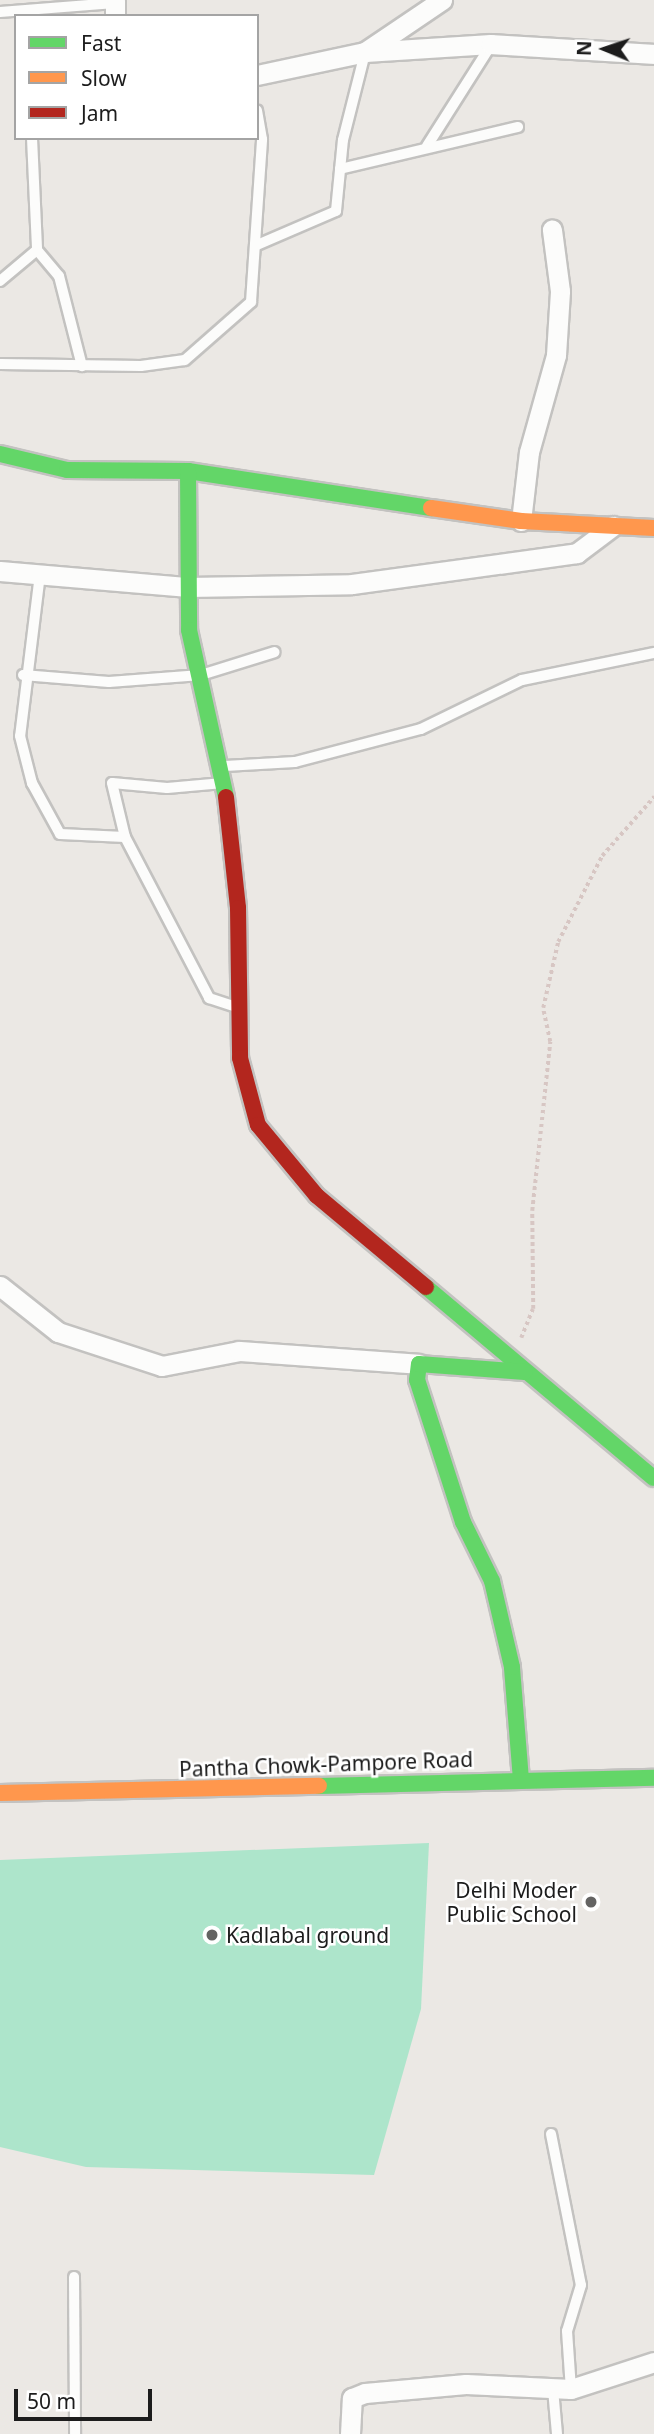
<!DOCTYPE html>
<html>
<head>
<meta charset="utf-8">
<style>
  body { margin:0 }
  #map { position:relative; width:654px; height:2434px; overflow:hidden; background:#ebe8e4; font-family:"Noto Sans",sans-serif }
  div>[style] { position:absolute }
  .pitch>* { inset:0; background:#ade5cb }
  .path>* { height:3.5px; margin-top:-1.75px; transform-origin:0; background:repeating-linear-gradient(90deg,#d7c6c3 0 3.5px,transparent 0 7px) }
  .roads { filter:drop-shadow(2px 0 #c3c2c0) drop-shadow(-2px 0 #c3c2c0) drop-shadow(0 2px #c3c2c0) drop-shadow(0 -2px #c3c2c0) }
  .lane>* { height:10px; margin:-5px; padding:0 5px; transform-origin:5px; border-radius:5px; background:#fcfcfb }
  .street>* { height:19px; margin:-9.5px; padding:0 9.5px; transform-origin:9.5px; border-radius:9.5px; background:#fcfcfb }
  .fast>* { height:16px; margin:-8px; padding:0 8px; transform-origin:8px; border-radius:8px; background:#63d668 }
  .slow>* { height:16px; margin:-8px; padding:0 8px; transform-origin:8px; border-radius:8px; background:#ff974d }
  .jam>* { height:16px; margin:-8px; padding:0 8px; transform-origin:8px; border-radius:8px; background:#b3261e }
  .dots>* { width:19px; height:19px; translate:-50% -50%; box-sizing:border-box; border:4px solid #fff; border-radius:50% }
  span { translate:-50% -50%; white-space:nowrap; text-align:center; line-height:1.15; -webkit-text-stroke:5px #fff; paint-order:stroke }
  .street-label { font-size:21px; color:#1c1c1c }
  .poi-label { font-size:21px; color:#1c1c1c }
  .right { translate:-100% -50%; text-align:right }
  .left { translate:0 -50%; text-align:left }
  .legend { position:absolute; left:14px; top:14px; width:245px; height:126px; box-sizing:border-box; background:#fff; border:2px solid #a4a4a4; margin:0; padding:9px 12px; list-style:none; font-size:21px; color:#1c1c1c }
  .legend li { display:flex; align-items:center; gap:14px; height:35px }
  .legend b { width:35px; border:2px solid #a4a4a4 }
  .north { position:absolute; left:570px; top:14px; width:70px; height:70px; -webkit-text-stroke:5px #fff; paint-order:stroke; rotate:272deg; font-size:19px; font-weight:700; line-height:28px; text-align:center; color:#1c1c1c }
  .north::after { content:''; display:block; margin:auto; width:24px; height:32px; background:#1c1c1c; clip-path:polygon(50% 0,100% 100%,50% 72%,0 100%) }
  .scale { position:absolute; left:14px; top:2389px; width:138px; height:32px; box-sizing:border-box; border:4px solid #1c1c1c; border-top:0; padding-left:9px; font-size:21px; line-height:24px; white-space:nowrap; color:#1c1c1c; -webkit-text-stroke:5px #fff; paint-order:stroke }
</style>
</head>
<body>
<div id="map">
  <div class="pitch">
    <div style="clip-path:polygon(429px 1843px,421px 2009px,374px 2175px,86px 2167px,0 2147px,0 1860px)"></div>
  </div>
  <div class="path">
    <div style="left:521px;top:1338px;width:31px;rotate:-68deg"></div>
    <div style="left:533px;top:1309px;width:98px;rotate:-90.6deg"></div>
    <div style="left:532px;top:1211px;width:170px;rotate:-83.9deg"></div>
    <div style="left:550px;top:1042px;width:35px;rotate:-102deg"></div>
    <div style="left:543px;top:1008px;width:68px;rotate:-77.2deg"></div>
    <div style="left:558px;top:942px;width:97px;rotate:-62.9deg"></div>
    <div style="left:602px;top:856px;width:79px;rotate:-48.6deg"></div>
  </div>
  <div class="roads">
    <div class="lane">
      <div style="left:0;top:12px;width:115px;rotate:-4.5deg"></div>
      <div style="left:32px;top:138px;width:112px;rotate:87.4deg"></div>
      <div style="left:427px;top:146px;width:120px;rotate:-57.6deg"></div>
      <div style="left:340px;top:169px;width:183px;rotate:-13.3deg"></div>
      <div style="left:257px;top:245px;width:86px;rotate:-23.3deg"></div>
      <div style="left:336px;top:211px;width:71px;rotate:-84.4deg"></div>
      <div style="left:343px;top:140px;width:90px;rotate:-75.8deg"></div>
      <div style="left:0;top:281px;width:48px;rotate:-40deg"></div>
      <div style="left:37px;top:250px;width:34px;rotate:50deg"></div>
      <div style="left:59px;top:276px;width:93px;rotate:75.7deg"></div>
      <div style="left:0;top:364px;width:141px;rotate:0.8deg"></div>
      <div style="left:141px;top:366px;width:44px;rotate:-7.8deg"></div>
      <div style="left:185px;top:360px;width:88px;rotate:-41.3deg"></div>
      <div style="left:251px;top:302px;width:163px;rotate:-86.1deg"></div>
      <div style="left:262px;top:139px;width:29px;rotate:-100deg"></div>
      <div style="left:40px;top:574px;width:163px;rotate:97deg"></div>
      <div style="left:20px;top:736px;width:49px;rotate:75.7deg"></div>
      <div style="left:32px;top:783px;width:58px;rotate:61.2deg"></div>
      <div style="left:60px;top:834px;width:65px;rotate:2.6deg"></div>
      <div style="left:23px;top:675px;width:86px;rotate:4.7deg"></div>
      <div style="left:109px;top:682px;width:92px;rotate:-4.4deg"></div>
      <div style="left:201px;top:675px;width:77px;rotate:-17.3deg"></div>
      <div style="left:225px;top:766px;width:70px;rotate:-3.3deg"></div>
      <div style="left:295px;top:762px;width:130px;rotate:-14.7deg"></div>
      <div style="left:421px;top:729px;width:112px;rotate:-25.9deg"></div>
      <div style="left:522px;top:680px;width:135px;rotate:-11.6deg"></div>
      <div style="left:223px;top:783px;width:56px;rotate:174.9deg"></div>
      <div style="left:167px;top:788px;width:55px;rotate:-174.8deg"></div>
      <div style="left:112px;top:783px;width:56px;rotate:76.5deg"></div>
      <div style="left:125px;top:837px;width:182px;rotate:62.4deg"></div>
      <div style="left:209px;top:998px;width:28px;rotate:18deg"></div>
      <div style="left:551px;top:2134px;width:154px;rotate:78.8deg"></div>
      <div style="left:581px;top:2285px;width:48px;rotate:106.9deg"></div>
      <div style="left:567px;top:2331px;width:58px;rotate:86.1deg"></div>
      <div style="left:74px;top:2277px;width:157px;rotate:89.6deg"></div>
      <div style="left:553px;top:2389px;width:45px;rotate:84.9deg"></div>
    </div>
    <div class="street">
      <div style="left:115px;top:16px;width:16px;rotate:-90deg"></div>
      <div style="left:365px;top:52px;width:93px;rotate:-34deg"></div>
      <div style="left:257px;top:75px;width:110px;rotate:-12deg"></div>
      <div style="left:365px;top:52px;width:126px;rotate:-3.6deg"></div>
      <div style="left:491px;top:44px;width:163px;rotate:3.5deg"></div>
      <div style="left:521px;top:521px;width:69px;rotate:-83.4deg"></div>
      <div style="left:529px;top:452px;width:101px;rotate:-74.4deg"></div>
      <div style="left:556px;top:355px;width:64px;rotate:-86.4deg"></div>
      <div style="left:560px;top:291px;width:62px;rotate:-97.5deg"></div>
      <div style="left:0;top:571px;width:189px;rotate:4.9deg"></div>
      <div style="left:188px;top:587px;width:164px;rotate:-1deg"></div>
      <div style="left:352px;top:584px;width:227px;rotate:-7.8deg"></div>
      <div style="left:577px;top:553px;width:45px;rotate:-36.9deg"></div>
      <div style="left:0;top:1286px;width:74px;rotate:38.4deg"></div>
      <div style="left:58px;top:1332px;width:109px;rotate:18.1deg"></div>
      <div style="left:162px;top:1366px;width:78px;rotate:-11deg"></div>
      <div style="left:239px;top:1351px;width:180px;rotate:4.1deg"></div>
      <div style="left:350px;top:2434px;width:36px;rotate:-87deg"></div>
      <div style="left:352px;top:2398px;width:14px;rotate:-21deg"></div>
      <div style="left:365px;top:2393px;width:101px;rotate:-5.1deg"></div>
      <div style="left:466px;top:2384px;width:105px;rotate:2.7deg"></div>
      <div style="left:571px;top:2389px;width:87px;rotate:-18deg"></div>
    </div>
    <div class="fast">
      <div style="left:0;top:454px;width:69px;rotate:13.4deg"></div>
      <div style="left:67px;top:470px;width:121px;rotate:0.5deg"></div>
      <div style="left:188px;top:471px;width:246px;rotate:8.7deg"></div>
      <div style="left:188px;top:471px;width:159px;rotate:89.6deg"></div>
      <div style="left:189px;top:630px;width:171px;rotate:77.5deg"></div>
      <div style="left:426px;top:1287px;width:297px;rotate:40deg"></div>
      <div style="left:521px;top:1780px;width:113px;rotate:-94.6deg"></div>
      <div style="left:512px;top:1667px;width:88px;rotate:-103.1deg"></div>
      <div style="left:492px;top:1581px;width:66px;rotate:-116.2deg"></div>
      <div style="left:463px;top:1522px;width:149px;rotate:-107.9deg"></div>
      <div style="left:417px;top:1380px;width:16px;rotate:-83deg"></div>
      <div style="left:419px;top:1364px;width:106px;rotate:4.3deg"></div>
      <div style="left:319px;top:1786px;width:335px;rotate:-1.4deg"></div>
    </div>
    <div class="slow">
      <div style="left:431px;top:508px;width:91px;rotate:8.2deg"></div>
      <div style="left:521px;top:521px;width:133px;rotate:3deg"></div>
      <div style="left:0;top:1793px;width:319px;rotate:-1.3deg"></div>
    </div>
    <div class="jam">
      <div style="left:226px;top:797px;width:112px;rotate:83.8deg"></div>
      <div style="left:238px;top:908px;width:150px;rotate:89.2deg"></div>
      <div style="left:240px;top:1058px;width:69px;rotate:75deg"></div>
      <div style="left:258px;top:1125px;width:92px;rotate:50.3deg"></div>
      <div style="left:317px;top:1196px;width:142px;rotate:39.9deg"></div>
    </div>
  </div>
  <div class="dots">
    <div style="left:591px;top:1902px;background:#646362"></div>
    <div style="left:212px;top:1935px;background:#646362"></div>
  </div>
  <div class="street-label">
    <span style="left:326px;top:1764px;rotate:-2deg">Pantha Chowk-Pampore Road</span>
  </div>
  <div class="poi-label">
    <span class="right" style="left:577px;top:1902px">Delhi Moder<br>Public School</span>
    <span class="left" style="left:226px;top:1935px">Kadlabal ground</span>
  </div>
  <ul class="legend">
  <li><b style="height:9px;background:#63d668"></b>Fast</li>
  <li><b style="height:9px;background:#ff974d"></b>Slow</li>
  <li><b style="height:9px;background:#b3261e"></b>Jam</li>
  </ul>
  <div class="north">N</div>
  <div class="scale">50 m</div>
</div>
</body>
</html>
